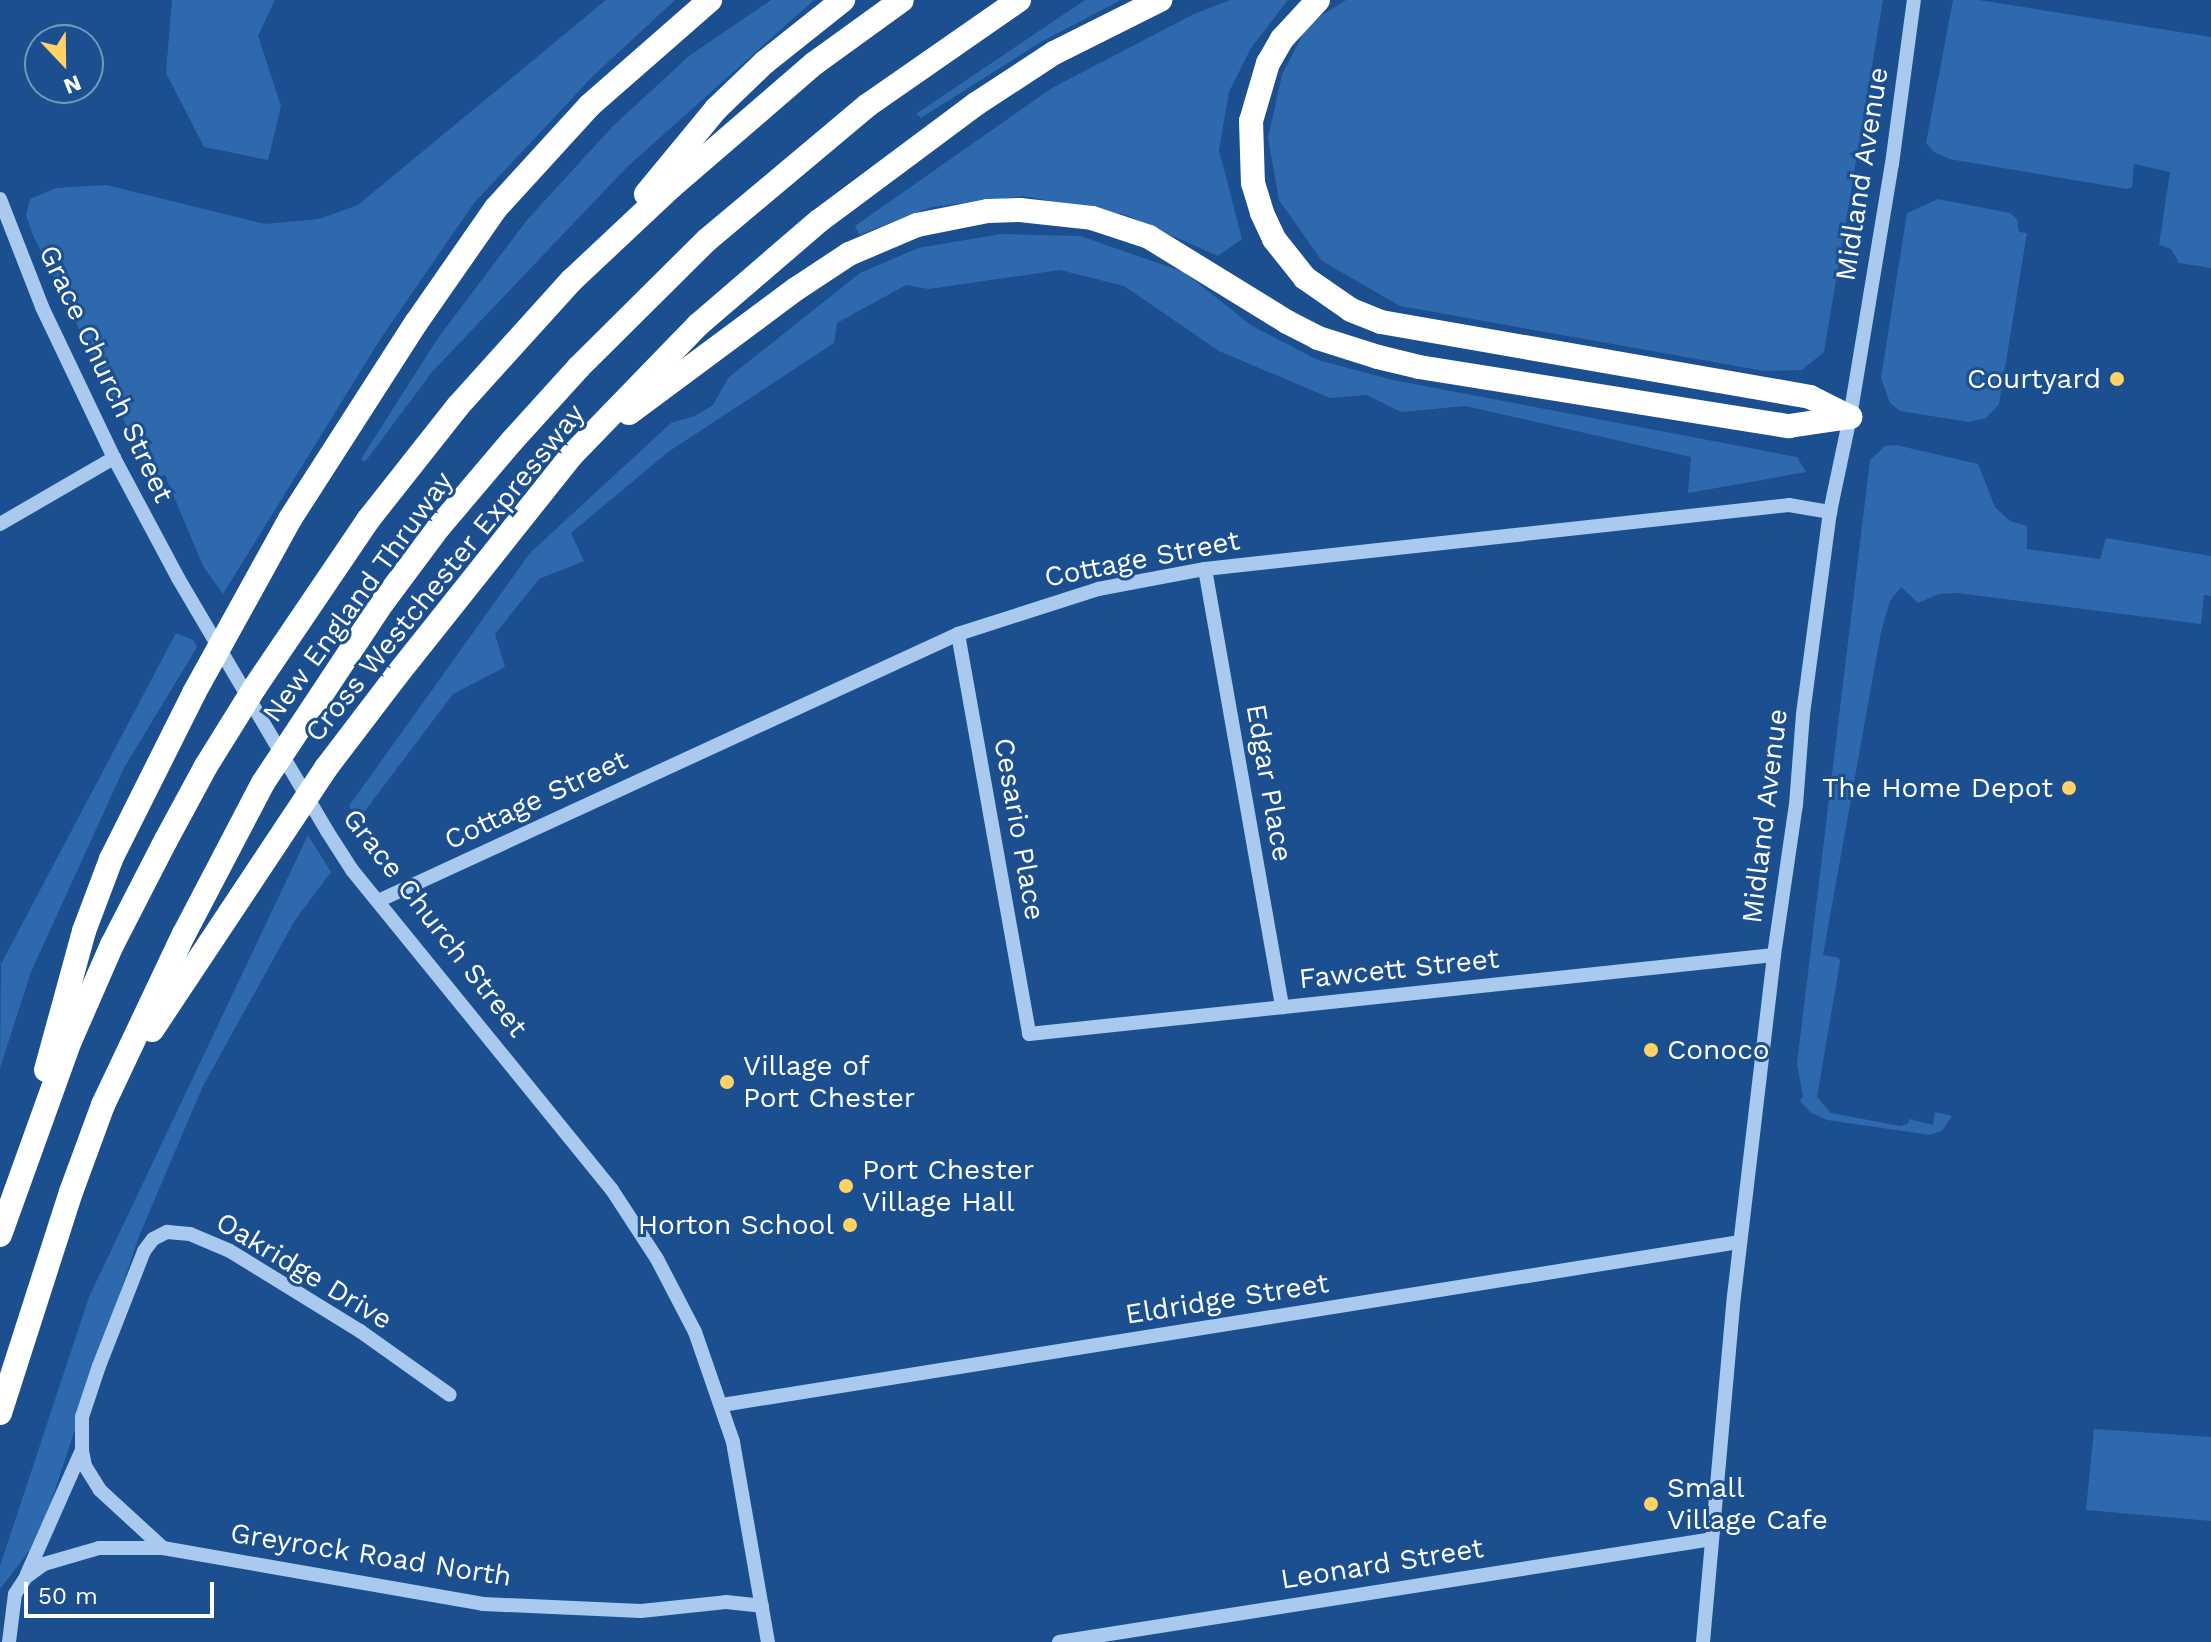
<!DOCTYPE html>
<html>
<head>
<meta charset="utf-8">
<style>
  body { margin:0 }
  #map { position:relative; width:2211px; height:1642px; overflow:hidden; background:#1b4f8f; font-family:"Work Sans",sans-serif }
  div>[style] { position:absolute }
  .green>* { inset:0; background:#2e69ad }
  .minor>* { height:14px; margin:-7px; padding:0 7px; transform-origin:7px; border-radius:7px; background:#a9c9ee }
  .highway>* { height:24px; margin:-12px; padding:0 12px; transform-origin:12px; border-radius:12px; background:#fff }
  .dots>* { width:22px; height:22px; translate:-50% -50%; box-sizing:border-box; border:4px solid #1b4f8f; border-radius:50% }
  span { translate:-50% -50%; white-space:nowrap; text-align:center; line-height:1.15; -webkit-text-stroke:6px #1b4f8f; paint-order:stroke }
  .street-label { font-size:28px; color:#fff }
  .poi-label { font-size:28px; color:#fff }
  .right { translate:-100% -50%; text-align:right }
  .left { translate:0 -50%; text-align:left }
  .north { position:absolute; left:24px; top:24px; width:80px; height:80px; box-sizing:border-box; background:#1b4f8f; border:2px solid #7695bc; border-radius:50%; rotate:158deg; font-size:22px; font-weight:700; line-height:32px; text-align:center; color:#fff }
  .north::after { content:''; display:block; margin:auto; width:28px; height:36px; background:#ffd166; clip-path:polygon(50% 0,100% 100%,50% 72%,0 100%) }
  .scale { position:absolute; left:24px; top:1582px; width:190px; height:36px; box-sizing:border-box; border:4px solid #fff; border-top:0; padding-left:10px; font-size:24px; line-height:28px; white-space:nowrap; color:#fff; -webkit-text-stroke:6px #1b4f8f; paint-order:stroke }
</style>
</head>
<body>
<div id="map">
  <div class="green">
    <div style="clip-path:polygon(172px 0,275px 0,258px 36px,281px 106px,268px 160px,204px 147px,166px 73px)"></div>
    <div style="clip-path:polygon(606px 0,675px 0,593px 76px,474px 203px,381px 338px,223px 594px,203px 566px,165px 475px,153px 480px,32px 233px,26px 215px,30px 199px,56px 188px,106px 185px,265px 224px,319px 219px,358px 205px)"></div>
    <div style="clip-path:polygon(771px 0,814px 0,626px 168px,432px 372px,365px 462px,361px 459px,438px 338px,527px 220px,613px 126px,689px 56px)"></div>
    <div style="clip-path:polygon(1085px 0,1121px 0,1041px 42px,921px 118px,916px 114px)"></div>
    <div style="clip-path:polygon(1230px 0,1288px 0,1251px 48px,1229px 92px,1219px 150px,1242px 239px,1218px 256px,1126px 215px,1024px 196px,932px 207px,859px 235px,855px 226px,1052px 88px,1192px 15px)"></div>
    <div style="clip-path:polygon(1346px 0,1883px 0,1824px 352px,1802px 370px,1764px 371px,1400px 306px,1322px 261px,1279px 200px,1268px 138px,1282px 75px,1308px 24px)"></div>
    <div style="clip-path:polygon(1953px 0,1979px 0,2211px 37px,2211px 268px,2179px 263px,2171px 249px,2159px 245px,2170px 172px,2134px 164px,2132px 187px,2127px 189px,1949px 159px,1934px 152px,1926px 143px)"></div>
    <div style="clip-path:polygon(1938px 199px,2010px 213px,2017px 219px,2019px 232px,2027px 233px,1999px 404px,1986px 418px,1969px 422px,1900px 411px,1890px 403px,1881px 378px,1907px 213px)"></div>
    <div style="clip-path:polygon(1001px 234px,1080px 236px,1184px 272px,1252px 326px,1318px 360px,1393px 380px,1797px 457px,1806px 472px,1688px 493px,1691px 457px,1465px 406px,1401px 412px,1367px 395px,1330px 398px,1219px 351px,1124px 286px,1060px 270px,929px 289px,906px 285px,837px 323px,834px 343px,668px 452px,571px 533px,584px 561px,539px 579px,495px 634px,505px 667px,453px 694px,358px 820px,349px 806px,530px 553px,671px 423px,695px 416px,713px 405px,728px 378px,860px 273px,918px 248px)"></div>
    <div style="clip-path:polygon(1896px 445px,1978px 464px,1995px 507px,2010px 521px,2027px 526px,2027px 549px,2100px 559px,2106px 538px,2211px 556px,2211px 596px,2204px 595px,2201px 624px,1957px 593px,1939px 594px,1918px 603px,1901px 587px,1890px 601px,1881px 632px,1823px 955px,1839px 958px,1840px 962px,1817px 1097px,1831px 1113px,1900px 1126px,1908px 1124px,1909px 1119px,1933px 1125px,1935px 1112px,1952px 1116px,1942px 1131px,1930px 1135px,1827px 1120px,1810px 1112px,1800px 1101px,1803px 1096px,1797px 1064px,1870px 460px,1885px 446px)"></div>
    <div style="clip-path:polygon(176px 633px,193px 640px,197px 647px,124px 768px,31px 972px,0 1068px,1px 964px)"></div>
    <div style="clip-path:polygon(308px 835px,331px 872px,295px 920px,203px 1086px,139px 1236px,50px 1505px,30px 1550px,0 1589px,0 1566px,89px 1297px)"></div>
    <div style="clip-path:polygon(2094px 1429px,2211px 1437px,2211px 1521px,2086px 1510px)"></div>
  </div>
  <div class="minor">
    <div style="left:0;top:199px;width:116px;rotate:68.7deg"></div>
    <div style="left:42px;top:307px;width:167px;rotate:64.5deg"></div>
    <div style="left:114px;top:458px;width:136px;rotate:61.9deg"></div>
    <div style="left:178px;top:578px;width:294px;rotate:59.5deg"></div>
    <div style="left:327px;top:831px;width:46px;rotate:57.3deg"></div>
    <div style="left:352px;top:870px;width:412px;rotate:50.9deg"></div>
    <div style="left:612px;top:1190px;width:82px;rotate:56.9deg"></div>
    <div style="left:657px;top:1259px;width:82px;rotate:62.5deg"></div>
    <div style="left:695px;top:1332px;width:116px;rotate:70.9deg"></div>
    <div style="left:733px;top:1442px;width:203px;rotate:80.1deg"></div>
    <div style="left:0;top:524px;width:132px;rotate:-30.1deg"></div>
    <div style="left:1205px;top:569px;width:445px;rotate:80deg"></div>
    <div style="left:958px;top:634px;width:406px;rotate:79.9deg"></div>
    <div style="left:1029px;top:1034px;width:749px;rotate:-6.05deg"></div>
    <div style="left:378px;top:901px;width:639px;rotate:-24.72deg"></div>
    <div style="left:958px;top:634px;width:147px;rotate:-17.8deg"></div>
    <div style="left:1098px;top:589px;width:109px;rotate:-10.6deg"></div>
    <div style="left:1205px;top:569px;width:587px;rotate:-6.25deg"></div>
    <div style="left:1789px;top:505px;width:42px;rotate:9.7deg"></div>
    <div style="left:722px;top:1405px;width:1031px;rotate:-9.1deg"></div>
    <div style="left:163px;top:1548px;width:86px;rotate:-137.4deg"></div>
    <div style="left:100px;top:1490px;width:28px;rotate:-122deg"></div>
    <div style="left:85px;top:1466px;width:16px;rotate:-101deg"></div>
    <div style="left:82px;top:1450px;width:33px;rotate:-90deg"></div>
    <div style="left:82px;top:1417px;width:54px;rotate:-71.6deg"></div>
    <div style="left:99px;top:1366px;width:123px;rotate:-68.6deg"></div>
    <div style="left:144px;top:1251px;width:15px;rotate:-53deg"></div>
    <div style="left:153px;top:1239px;width:16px;rotate:-27deg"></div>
    <div style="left:167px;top:1232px;width:23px;rotate:5deg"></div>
    <div style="left:190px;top:1234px;width:43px;rotate:23deg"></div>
    <div style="left:230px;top:1251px;width:153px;rotate:31.6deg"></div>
    <div style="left:360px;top:1331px;width:110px;rotate:35.4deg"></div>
    <div style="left:27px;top:1574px;width:136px;rotate:-66.1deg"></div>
    <div style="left:9px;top:1642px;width:48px;rotate:-82.9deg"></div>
    <div style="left:15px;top:1594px;width:20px;rotate:-57deg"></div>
    <div style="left:26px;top:1577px;width:22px;rotate:-36deg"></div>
    <div style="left:44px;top:1564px;width:57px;rotate:-16.2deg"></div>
    <div style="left:99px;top:1548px;width:64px"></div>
    <div style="left:163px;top:1548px;width:325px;rotate:9.9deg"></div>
    <div style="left:483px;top:1604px;width:158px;rotate:2.5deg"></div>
    <div style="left:641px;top:1611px;width:85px;rotate:-6deg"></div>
    <div style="left:726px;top:1602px;width:36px;rotate:6deg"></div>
    <div style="left:1059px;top:1642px;width:661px;rotate:-8.96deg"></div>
    <div style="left:1703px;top:1642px;width:347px;rotate:-84.9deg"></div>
    <div style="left:1734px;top:1296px;width:343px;rotate:-83.3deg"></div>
    <div style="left:1774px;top:955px;width:152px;rotate:-81.7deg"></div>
    <div style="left:1796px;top:805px;width:91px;rotate:-85.6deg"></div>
    <div style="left:1803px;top:714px;width:204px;rotate:-82.4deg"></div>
    <div style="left:1830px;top:512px;width:97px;rotate:-78.1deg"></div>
    <div style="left:1850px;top:417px;width:256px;rotate:-80.6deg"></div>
    <div style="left:1892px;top:164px;width:165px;rotate:-82.4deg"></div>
  </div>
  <div class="highway">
    <div style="left:1318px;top:0;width:53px;rotate:132.7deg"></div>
    <div style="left:1282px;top:39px;width:28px;rotate:120deg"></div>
    <div style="left:1268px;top:63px;width:60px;rotate:106.3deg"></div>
    <div style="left:1251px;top:121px;width:62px;rotate:88.2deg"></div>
    <div style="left:1253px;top:183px;width:31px;rotate:73deg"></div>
    <div style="left:1262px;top:213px;width:29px;rotate:65deg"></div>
    <div style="left:1274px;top:239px;width:50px;rotate:51.5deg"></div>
    <div style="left:1305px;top:278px;width:56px;rotate:34.8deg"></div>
    <div style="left:1351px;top:310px;width:32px;rotate:22deg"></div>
    <div style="left:1381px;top:322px;width:436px;rotate:9.9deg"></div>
    <div style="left:1810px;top:397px;width:45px;rotate:26.6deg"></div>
    <div style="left:646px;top:194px;width:110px;rotate:-50.5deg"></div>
    <div style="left:716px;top:109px;width:68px;rotate:-43.8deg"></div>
    <div style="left:765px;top:62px;width:100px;rotate:-38.5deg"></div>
    <div style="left:629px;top:413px;width:208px;rotate:-36.6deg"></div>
    <div style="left:796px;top:289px;width:64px;rotate:-33.4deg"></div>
    <div style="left:849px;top:254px;width:74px;rotate:-23.1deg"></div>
    <div style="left:917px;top:225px;width:72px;rotate:-11.2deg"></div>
    <div style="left:988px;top:211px;width:32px;rotate:-2deg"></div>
    <div style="left:1020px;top:210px;width:72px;rotate:6.3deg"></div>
    <div style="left:1092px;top:218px;width:60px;rotate:18.4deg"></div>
    <div style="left:1149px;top:237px;width:162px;rotate:31.6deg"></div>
    <div style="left:1287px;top:322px;width:35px;rotate:27deg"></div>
    <div style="left:1318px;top:338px;width:63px;rotate:17.6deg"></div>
    <div style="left:1378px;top:357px;width:42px;rotate:13.7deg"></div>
    <div style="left:1419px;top:367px;width:375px;rotate:9.1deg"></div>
    <div style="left:1789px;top:426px;width:62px;rotate:-8.4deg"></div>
    <div style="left:152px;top:1030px;width:315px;rotate:-56.4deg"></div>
    <div style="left:326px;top:768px;width:116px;rotate:-52.7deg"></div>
    <div style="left:396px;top:676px;width:283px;rotate:-51.5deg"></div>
    <div style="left:572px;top:455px;width:181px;rotate:-45.9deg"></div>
    <div style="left:698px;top:325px;width:160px;rotate:-40.7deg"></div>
    <div style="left:819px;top:221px;width:196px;rotate:-36.7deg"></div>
    <div style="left:976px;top:104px;width:93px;rotate:-33.2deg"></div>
    <div style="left:1054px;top:53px;width:119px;rotate:-26.6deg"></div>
    <div style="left:46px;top:1070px;width:144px;rotate:-74.7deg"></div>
    <div style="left:84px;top:931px;width:77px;rotate:-69.4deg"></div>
    <div style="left:111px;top:859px;width:186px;rotate:-63.4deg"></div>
    <div style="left:194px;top:693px;width:199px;rotate:-61.1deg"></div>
    <div style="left:290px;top:519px;width:233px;rotate:-57.3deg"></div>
    <div style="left:416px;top:323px;width:140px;rotate:-55.2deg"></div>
    <div style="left:496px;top:208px;width:138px;rotate:-47.6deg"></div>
    <div style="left:589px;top:106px;width:161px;rotate:-41.2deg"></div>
    <div style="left:0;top:1235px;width:206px;rotate:-70.2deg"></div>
    <div style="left:70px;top:1041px;width:105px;rotate:-66.4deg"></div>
    <div style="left:112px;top:945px;width:118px;rotate:-62.8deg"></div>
    <div style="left:166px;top:840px;width:84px;rotate:-61.6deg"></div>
    <div style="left:206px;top:766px;width:93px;rotate:-58.2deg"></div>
    <div style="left:255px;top:687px;width:202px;rotate:-55.9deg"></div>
    <div style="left:368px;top:520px;width:145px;rotate:-51.7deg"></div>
    <div style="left:458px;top:406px;width:170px;rotate:-47.9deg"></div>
    <div style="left:572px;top:280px;width:134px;rotate:-43.2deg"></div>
    <div style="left:670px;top:188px;width:191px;rotate:-40.8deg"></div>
    <div style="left:815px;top:63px;width:107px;rotate:-35.9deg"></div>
    <div style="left:0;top:1413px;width:232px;rotate:-72.2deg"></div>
    <div style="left:71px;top:1192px;width:93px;rotate:-69.8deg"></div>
    <div style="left:103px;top:1105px;width:189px;rotate:-64.7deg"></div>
    <div style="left:184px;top:934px;width:170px;rotate:-62.4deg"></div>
    <div style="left:263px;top:783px;width:217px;rotate:-56.5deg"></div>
    <div style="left:383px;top:602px;width:94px;rotate:-53.3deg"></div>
    <div style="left:439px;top:527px;width:113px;rotate:-49.7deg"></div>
    <div style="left:512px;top:441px;width:100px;rotate:-47.8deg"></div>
    <div style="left:579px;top:367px;width:180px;rotate:-44.8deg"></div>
    <div style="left:707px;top:240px;width:210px;rotate:-40deg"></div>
    <div style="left:868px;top:105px;width:184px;rotate:-34.8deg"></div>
  </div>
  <div class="dots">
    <div style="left:2117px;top:379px;background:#ffd166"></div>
    <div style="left:2069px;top:788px;background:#ffd166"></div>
    <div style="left:1651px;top:1050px;background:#ffd166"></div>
    <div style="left:727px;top:1082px;background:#ffd166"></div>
    <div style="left:846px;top:1186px;background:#ffd166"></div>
    <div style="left:850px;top:1225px;background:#ffd166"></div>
    <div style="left:1651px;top:1504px;background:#ffd166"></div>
  </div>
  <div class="street-label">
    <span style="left:1862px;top:174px;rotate:-81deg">Midland Avenue</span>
    <span style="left:106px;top:374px;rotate:65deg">Grace Church Street</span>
    <span style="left:1142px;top:559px;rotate:-11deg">Cottage Street</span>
    <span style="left:445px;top:573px;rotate:-51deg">Cross Westchester Expressway</span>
    <span style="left:358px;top:597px;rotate:-54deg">New England Thruway</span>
    <span style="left:1269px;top:783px;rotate:80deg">Edgar Place</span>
    <span style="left:536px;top:800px;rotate:-25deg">Cottage Street</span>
    <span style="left:1765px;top:816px;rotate:-83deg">Midland Avenue</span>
    <span style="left:1019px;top:829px;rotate:80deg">Cesario Place</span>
    <span style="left:435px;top:923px;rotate:52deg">Grace Church Street</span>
    <span style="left:1399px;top:969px;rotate:-6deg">Fawcett Street</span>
    <span style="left:304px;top:1271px;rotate:31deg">Oakridge Drive</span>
    <span style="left:1227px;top:1299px;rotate:-9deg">Eldridge Street</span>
    <span style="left:371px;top:1555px;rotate:9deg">Greyrock Road North</span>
    <span style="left:1382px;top:1564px;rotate:-9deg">Leonard Street</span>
  </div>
  <div class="poi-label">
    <span class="right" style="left:2101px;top:379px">Courtyard</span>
    <span class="right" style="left:2053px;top:788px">The Home Depot</span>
    <span class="left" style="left:1667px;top:1050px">Conoco</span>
    <span class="left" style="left:743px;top:1082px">Village of<br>Port Chester</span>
    <span class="left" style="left:862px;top:1186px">Port Chester<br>Village Hall</span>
    <span class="right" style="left:834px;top:1225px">Horton School</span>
    <span class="left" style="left:1667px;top:1504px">Small<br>Village Cafe</span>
  </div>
  <div class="north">N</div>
  <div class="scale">50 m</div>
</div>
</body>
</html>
